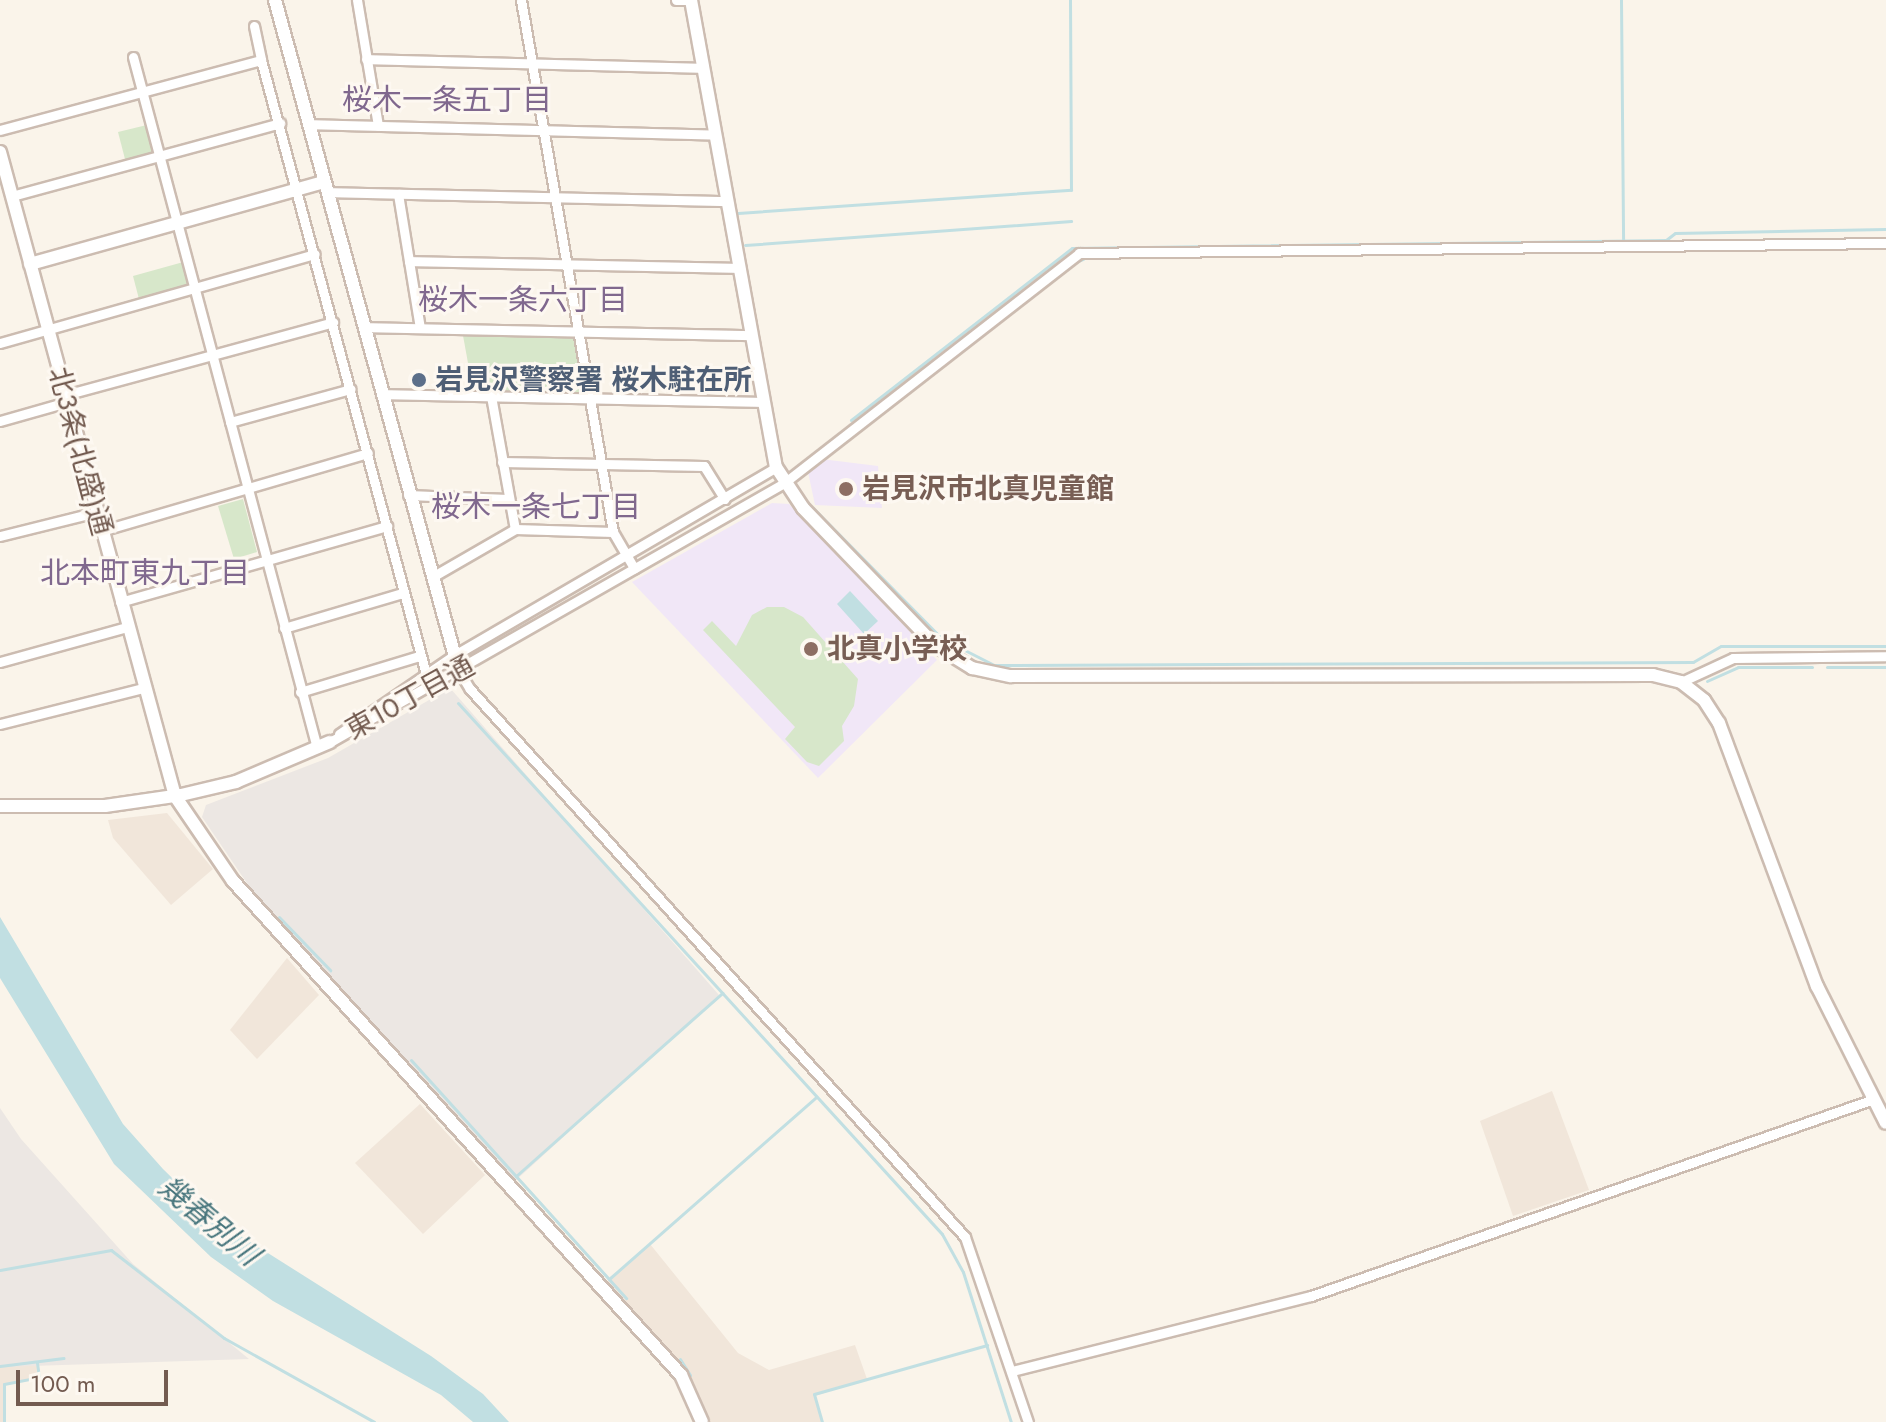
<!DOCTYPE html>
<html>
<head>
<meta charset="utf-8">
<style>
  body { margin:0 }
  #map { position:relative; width:1886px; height:1422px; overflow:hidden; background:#faf4ea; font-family:Jost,"Noto Sans JP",sans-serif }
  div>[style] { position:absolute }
  .residential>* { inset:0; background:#f1e6da }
  .industrial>* { inset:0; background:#ece7e3 }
  .education>* { inset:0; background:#f1e7f7 }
  .green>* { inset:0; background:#d7e7ca }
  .water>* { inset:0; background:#c1dfe2 }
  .stream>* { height:3px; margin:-1.5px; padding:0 1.5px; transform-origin:1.5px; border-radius:1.5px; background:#c1dfe2 }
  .roads { filter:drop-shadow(2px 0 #ccbcb1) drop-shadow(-2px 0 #ccbcb1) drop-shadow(0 2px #ccbcb1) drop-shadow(0 -2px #ccbcb1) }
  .minor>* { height:9px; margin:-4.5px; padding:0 4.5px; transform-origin:4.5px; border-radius:4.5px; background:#fff }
  .tertiary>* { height:12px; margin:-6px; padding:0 6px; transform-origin:6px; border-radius:6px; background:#fff }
  .dots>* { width:22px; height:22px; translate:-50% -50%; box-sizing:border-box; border:4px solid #fdf8f1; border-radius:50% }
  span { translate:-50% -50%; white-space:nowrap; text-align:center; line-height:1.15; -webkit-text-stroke:6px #fdf8f1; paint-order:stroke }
  .service-label { font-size:28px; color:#4e5e75; font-weight:700 }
  .left { translate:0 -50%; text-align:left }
  .street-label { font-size:28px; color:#735b50 }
  .education-label { font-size:28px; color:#785e54; font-weight:700 }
  .neighbourhood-label { font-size:30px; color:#80688e }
  .water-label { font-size:30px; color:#48767d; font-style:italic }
  .scale { position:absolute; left:16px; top:1370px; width:152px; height:36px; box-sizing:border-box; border:4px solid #735b50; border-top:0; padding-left:10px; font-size:24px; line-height:28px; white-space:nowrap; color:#735b50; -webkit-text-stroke:6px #fdf8f1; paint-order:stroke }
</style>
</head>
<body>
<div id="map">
  <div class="residential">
    <div style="clip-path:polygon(167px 813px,213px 869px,171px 905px,113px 838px,108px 820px)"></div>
    <div style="clip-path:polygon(287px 958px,319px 995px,257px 1059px,230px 1030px)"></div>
    <div style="clip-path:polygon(1552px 1091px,1589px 1190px,1513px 1216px,1480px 1121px)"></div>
    <div style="clip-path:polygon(420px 1104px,485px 1175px,423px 1234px,355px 1163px)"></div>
    <div style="clip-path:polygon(650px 1244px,738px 1353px,769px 1370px,855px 1345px,867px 1379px,815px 1396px,822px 1422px,707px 1422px,604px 1284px)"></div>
    <div style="clip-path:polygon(38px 1363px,40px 1378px,5px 1385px,5px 1422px,0 1422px,0 1367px)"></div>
  </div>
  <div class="industrial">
    <div style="clip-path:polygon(450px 688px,719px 995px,514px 1182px,253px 892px,202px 817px,206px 805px,328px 758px)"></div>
    <div style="clip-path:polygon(0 1108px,21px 1139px,133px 1264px,249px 1359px,0 1367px)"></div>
  </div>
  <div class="education">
    <div style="clip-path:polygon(821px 459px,878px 466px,882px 508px,815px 505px,808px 472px)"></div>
    <div style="clip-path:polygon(772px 503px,789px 504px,937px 660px,818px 778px,632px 582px)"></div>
  </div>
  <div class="green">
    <div style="clip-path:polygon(151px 124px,159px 155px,126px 163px,118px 132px)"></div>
    <div style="clip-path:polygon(187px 261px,195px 288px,140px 303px,133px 276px)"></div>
    <div style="clip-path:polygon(462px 330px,580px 332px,592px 398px,474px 396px)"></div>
    <div style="clip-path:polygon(243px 499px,257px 552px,234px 559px,218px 506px)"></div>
    <div style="clip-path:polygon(784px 607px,803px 617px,858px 679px,854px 706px,842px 726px,844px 741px,819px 766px,807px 762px,785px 739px,795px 727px,703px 630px,712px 621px,736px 646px,752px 615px,767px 607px)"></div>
  </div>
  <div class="water">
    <div style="clip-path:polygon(850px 591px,878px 621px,864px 634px,837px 604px)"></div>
    <div style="clip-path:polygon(0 917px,123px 1124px,163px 1169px,214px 1219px,431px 1356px,483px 1394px,509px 1422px,473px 1422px,441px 1395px,273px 1301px,211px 1257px,114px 1164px,0 978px)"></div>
  </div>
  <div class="stream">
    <div style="left:1621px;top:0;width:240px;rotate:89.5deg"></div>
    <div style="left:738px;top:213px;width:334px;rotate:-4deg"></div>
    <div style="left:1071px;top:190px;width:190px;rotate:-90.3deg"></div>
    <div style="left:745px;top:245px;width:327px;rotate:-4.2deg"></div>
    <div style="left:1073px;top:263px;width:11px;rotate:-22deg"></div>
    <div style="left:851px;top:420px;width:280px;rotate:-37.9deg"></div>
    <div style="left:1072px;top:248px;width:594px;rotate:-0.77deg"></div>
    <div style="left:1666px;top:240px;width:11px;rotate:-38deg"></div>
    <div style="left:1675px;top:233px;width:211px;rotate:-1.1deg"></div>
    <div style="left:813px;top:508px;width:182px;rotate:45.4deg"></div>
    <div style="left:941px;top:638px;width:59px;rotate:27deg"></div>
    <div style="left:994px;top:665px;width:699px;rotate:-0.25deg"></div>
    <div style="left:1693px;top:662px;width:32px;rotate:-30deg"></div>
    <div style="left:1721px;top:646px;width:165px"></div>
    <div style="left:1827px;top:667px;width:59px"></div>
    <div style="left:1707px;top:681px;width:34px;rotate:-24deg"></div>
    <div style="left:1738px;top:667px;width:74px"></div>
    <div style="left:458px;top:703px;width:718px;rotate:47.65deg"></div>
    <div style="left:942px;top:1234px;width:43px;rotate:61.1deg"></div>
    <div style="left:963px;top:1272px;width:157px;rotate:72.3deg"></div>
    <div style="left:279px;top:917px;width:74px;rotate:46.1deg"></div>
    <div style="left:411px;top:1060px;width:321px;rotate:47.9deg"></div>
    <div style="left:516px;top:1176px;width:276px;rotate:-41.6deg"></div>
    <div style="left:0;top:1270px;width:113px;rotate:-10.2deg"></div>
    <div style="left:111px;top:1250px;width:143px;rotate:37.9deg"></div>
    <div style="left:224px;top:1338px;width:172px;rotate:29.2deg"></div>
    <div style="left:609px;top:1279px;width:276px;rotate:-41.3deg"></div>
    <div style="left:680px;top:1359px;width:19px;rotate:58deg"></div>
    <div style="left:0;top:1366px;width:64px;rotate:-7.1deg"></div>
    <div style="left:4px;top:1422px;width:38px;rotate:-90deg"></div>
    <div style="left:4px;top:1384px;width:36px;rotate:-11deg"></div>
    <div style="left:39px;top:1377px;width:15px;rotate:-98deg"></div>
    <div style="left:822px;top:1422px;width:29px;rotate:-106deg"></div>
    <div style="left:814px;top:1394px;width:180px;rotate:-15.8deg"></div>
  </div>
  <div class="roads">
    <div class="minor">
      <div style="left:357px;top:0;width:127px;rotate:80.5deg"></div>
      <div style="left:521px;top:0;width:540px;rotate:80.19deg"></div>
      <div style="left:613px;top:532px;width:42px;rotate:59.7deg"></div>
      <div style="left:676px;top:0;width:15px"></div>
      <div style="left:254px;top:26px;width:35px;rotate:78deg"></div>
      <div style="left:133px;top:57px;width:715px;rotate:75.09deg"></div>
      <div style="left:366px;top:59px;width:337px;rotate:1.5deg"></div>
      <div style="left:308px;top:124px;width:407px;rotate:1.5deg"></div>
      <div style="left:0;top:130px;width:270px;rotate:-15deg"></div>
      <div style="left:261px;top:60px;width:636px;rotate:74.96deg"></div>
      <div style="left:327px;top:192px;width:399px;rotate:1.3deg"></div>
      <div style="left:398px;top:194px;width:68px;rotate:80.7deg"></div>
      <div style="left:409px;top:261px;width:329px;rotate:1.2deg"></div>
      <div style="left:12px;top:196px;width:278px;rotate:-15.2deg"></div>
      <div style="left:409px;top:261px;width:68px;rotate:80.7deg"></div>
      <div style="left:363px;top:327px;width:386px;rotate:1.2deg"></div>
      <div style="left:0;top:343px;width:327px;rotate:-15.8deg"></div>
      <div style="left:381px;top:394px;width:380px;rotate:1.2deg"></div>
      <div style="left:65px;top:395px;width:278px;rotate:-15.2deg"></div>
      <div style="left:491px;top:396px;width:135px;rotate:79.8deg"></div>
      <div style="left:0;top:421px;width:70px;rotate:-15.8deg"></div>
      <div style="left:230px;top:422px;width:125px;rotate:-15.3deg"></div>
      <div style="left:502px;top:462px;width:202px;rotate:1.1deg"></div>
      <div style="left:704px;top:466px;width:39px;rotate:58deg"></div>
      <div style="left:408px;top:495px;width:100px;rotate:2.3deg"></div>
      <div style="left:101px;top:531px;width:278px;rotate:-16.3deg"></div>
      <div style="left:0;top:536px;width:99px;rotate:-14deg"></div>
      <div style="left:432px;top:577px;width:96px;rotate:-30deg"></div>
      <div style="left:515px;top:529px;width:98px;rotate:1.8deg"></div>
      <div style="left:120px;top:602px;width:278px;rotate:-15.9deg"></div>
      <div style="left:284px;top:628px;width:123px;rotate:-16.5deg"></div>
      <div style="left:0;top:662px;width:132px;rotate:-15.4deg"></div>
      <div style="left:459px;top:671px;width:21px;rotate:59deg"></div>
      <div style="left:470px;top:689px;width:738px;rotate:47.91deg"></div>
      <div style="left:965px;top:1237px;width:195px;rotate:71.2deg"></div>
      <div style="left:1681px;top:682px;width:57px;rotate:-24.8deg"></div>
      <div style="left:1733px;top:658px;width:153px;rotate:-0.7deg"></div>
      <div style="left:300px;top:692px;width:124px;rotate:-16.8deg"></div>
      <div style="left:0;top:724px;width:147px;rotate:-14.1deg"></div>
      <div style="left:339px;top:734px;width:138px;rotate:-34.4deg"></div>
      <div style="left:453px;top:656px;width:374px;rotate:-30.3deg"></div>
      <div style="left:330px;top:742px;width:523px;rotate:-29.7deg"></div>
      <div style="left:784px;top:483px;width:374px;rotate:-37.9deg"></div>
      <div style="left:1079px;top:253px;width:807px;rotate:-0.71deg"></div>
      <div style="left:1012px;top:1371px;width:308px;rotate:-14.1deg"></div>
      <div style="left:1311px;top:1296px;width:596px;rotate:-19.29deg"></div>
    </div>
    <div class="tertiary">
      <div style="left:275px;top:0;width:696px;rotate:74.67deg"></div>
      <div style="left:691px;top:0;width:475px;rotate:79.7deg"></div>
      <div style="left:776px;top:467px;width:49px;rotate:56.6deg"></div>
      <div style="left:803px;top:508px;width:190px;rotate:46.1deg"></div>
      <div style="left:935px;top:645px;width:44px;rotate:31.9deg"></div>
      <div style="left:972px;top:668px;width:40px;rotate:12deg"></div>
      <div style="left:1011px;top:676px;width:642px;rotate:-0.09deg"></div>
      <div style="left:1653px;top:675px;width:29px;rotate:14deg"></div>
      <div style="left:1681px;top:682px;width:29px;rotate:38deg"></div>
      <div style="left:1704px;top:700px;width:27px;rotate:57deg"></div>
      <div style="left:1719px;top:723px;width:281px;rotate:69.6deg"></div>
      <div style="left:1817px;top:986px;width:153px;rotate:63.3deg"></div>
      <div style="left:0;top:152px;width:667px;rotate:74.8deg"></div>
      <div style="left:175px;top:796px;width:103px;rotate:55.7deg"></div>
      <div style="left:233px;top:881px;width:667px;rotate:47.8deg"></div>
      <div style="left:681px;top:1375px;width:51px;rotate:65.9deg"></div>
      <div style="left:30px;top:264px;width:305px;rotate:-15.6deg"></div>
      <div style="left:0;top:806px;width:105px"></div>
      <div style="left:105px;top:806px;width:77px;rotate:-8.2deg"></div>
      <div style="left:181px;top:795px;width:57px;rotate:-13.3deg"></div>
      <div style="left:236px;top:782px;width:102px;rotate:-23.1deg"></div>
    </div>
  </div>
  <div class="dots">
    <div style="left:419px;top:380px;background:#5c6f8a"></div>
    <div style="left:846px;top:489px;background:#8d6e63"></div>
    <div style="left:811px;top:649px;background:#8d6e63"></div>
  </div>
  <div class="service-label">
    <span class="left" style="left:435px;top:380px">岩見沢警察署 桜木駐在所</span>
  </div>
  <div class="street-label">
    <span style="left:80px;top:451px;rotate:75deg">北3条(北盛)通</span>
    <span style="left:410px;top:698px;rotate:-29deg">東10丁目通</span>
  </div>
  <div class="education-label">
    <span class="left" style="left:862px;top:489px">岩見沢市北真児童館</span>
    <span class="left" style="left:827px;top:649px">北真小学校</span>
  </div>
  <div class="neighbourhood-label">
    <span style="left:447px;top:100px">桜木一条五丁目</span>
    <span style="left:523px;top:300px">桜木一条六丁目</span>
    <span style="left:536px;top:507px">桜木一条七丁目</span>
    <span style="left:145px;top:573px">北本町東九丁目</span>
  </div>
  <div class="water-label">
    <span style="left:209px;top:1221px;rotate:40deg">幾春別川</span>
  </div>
  <div class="scale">100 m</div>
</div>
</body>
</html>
